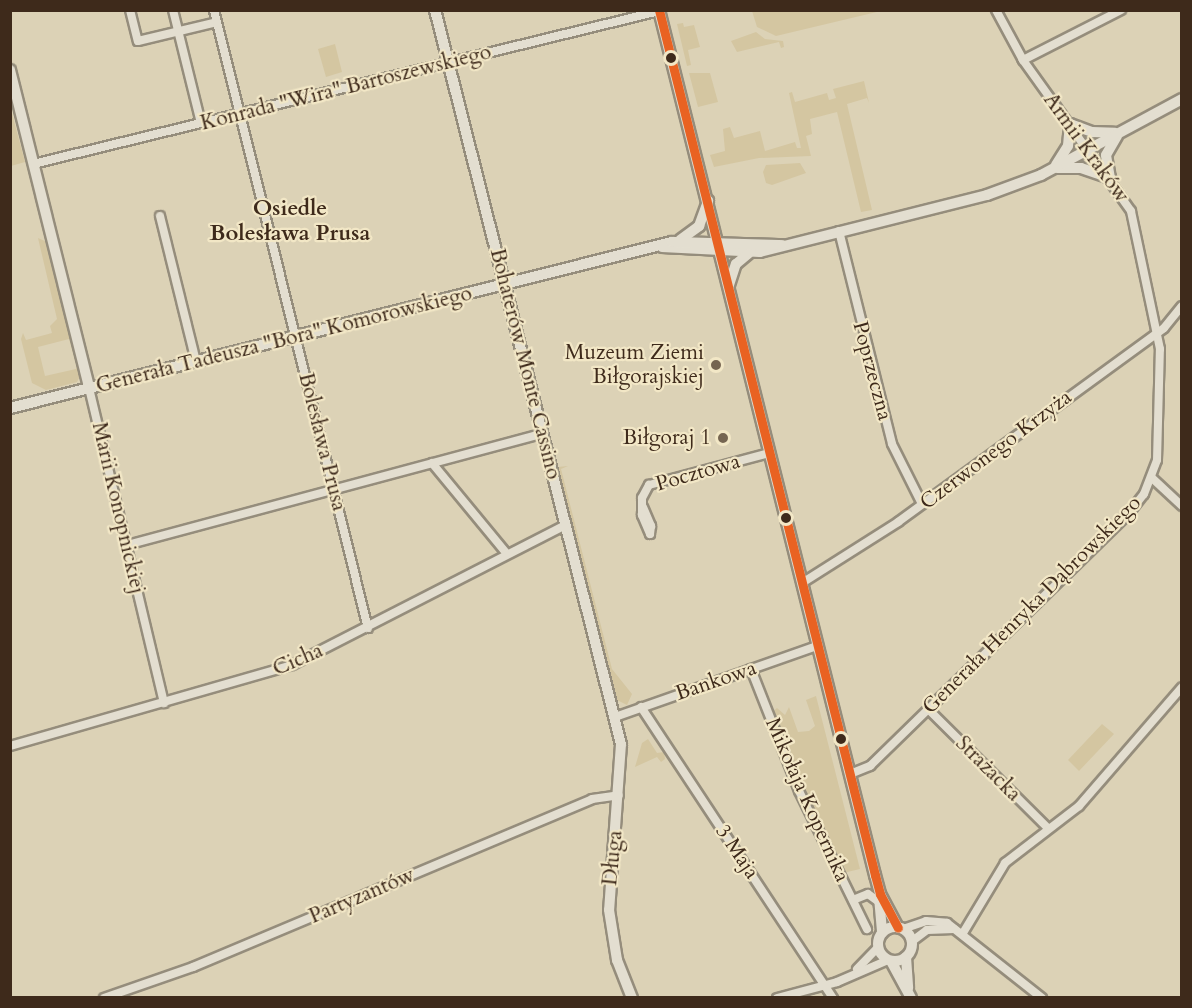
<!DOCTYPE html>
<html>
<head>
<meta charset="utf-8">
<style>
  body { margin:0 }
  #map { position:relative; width:1192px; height:1008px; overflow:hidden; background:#dcd2b6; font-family:Cardo,serif }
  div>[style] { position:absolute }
  .green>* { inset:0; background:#d4c6a1 }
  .roads { filter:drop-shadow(2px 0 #958d7c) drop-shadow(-2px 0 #958d7c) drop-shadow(0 2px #958d7c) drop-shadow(0 -2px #958d7c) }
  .minor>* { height:8px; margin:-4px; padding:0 4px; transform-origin:4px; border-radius:4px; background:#e3ded0 }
  .tertiary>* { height:10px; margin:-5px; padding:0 5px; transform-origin:5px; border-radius:5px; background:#e3ded0 }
  .tertiary>.ring { margin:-5px; padding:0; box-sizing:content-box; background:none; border:10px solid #e3ded0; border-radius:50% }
  .bus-1>* { height:9px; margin:-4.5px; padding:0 4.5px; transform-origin:4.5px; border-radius:4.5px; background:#e96222 }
  .dots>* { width:16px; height:16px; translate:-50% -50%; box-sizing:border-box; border:3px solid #f2e7c6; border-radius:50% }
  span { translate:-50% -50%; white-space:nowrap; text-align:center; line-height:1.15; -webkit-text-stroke:4.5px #f2e7c6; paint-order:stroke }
  .street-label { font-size:21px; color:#3e2a1b }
  .poi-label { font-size:21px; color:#3e2a1b }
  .right { translate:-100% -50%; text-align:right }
  .neighbourhood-label { font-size:22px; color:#3e2a1b; font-weight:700 }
  .frame { position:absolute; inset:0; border:12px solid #3e2a1b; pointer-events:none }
</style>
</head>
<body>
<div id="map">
  <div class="green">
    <div style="clip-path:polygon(752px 11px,881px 10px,881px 11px,776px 36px,757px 27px)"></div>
    <div style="clip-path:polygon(683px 23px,684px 27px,694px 25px,700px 47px,688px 50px,691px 65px,687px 66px,677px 24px)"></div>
    <div style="clip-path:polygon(756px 32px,765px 39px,783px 41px,784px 47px,781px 48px,779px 42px,737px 52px,731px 41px)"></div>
    <div style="clip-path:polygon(335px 44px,342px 72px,326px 77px,318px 49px)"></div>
    <div style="clip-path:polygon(689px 73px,710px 73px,718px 102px,698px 107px)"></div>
    <div style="clip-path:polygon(864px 81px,869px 103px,867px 98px,847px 104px,872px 210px,861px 212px,837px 112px,810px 119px,812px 134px,806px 136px,811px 156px,759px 158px,714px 167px,710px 155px,725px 151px,723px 129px,730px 127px,734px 138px,760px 131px,765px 151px,795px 142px,797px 148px,801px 148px,789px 93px,792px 92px,795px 102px,827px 93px,829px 100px,836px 98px,833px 89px)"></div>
    <div style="clip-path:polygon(10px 106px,25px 162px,11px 166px,10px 166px)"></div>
    <div style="clip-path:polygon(800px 163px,806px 173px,772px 185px,766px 183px,763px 172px,766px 165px)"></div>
    <div style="clip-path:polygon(38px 238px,47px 242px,76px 363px,69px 339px,38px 347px,45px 376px,76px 369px,77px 365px,80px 376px,77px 382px,46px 390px,32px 383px,21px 339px,23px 333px,26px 340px,52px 333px,50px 326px,57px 319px)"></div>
    <div style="clip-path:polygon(568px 466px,561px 469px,612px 669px,632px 694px,627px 705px,617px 700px,558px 467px)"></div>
    <div style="clip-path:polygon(816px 696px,860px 869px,843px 873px,807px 795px,800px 787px,802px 783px,771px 713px,777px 708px,785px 715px,789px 707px,798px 732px,809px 731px,815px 726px,806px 700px)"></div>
    <div style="clip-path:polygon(1102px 724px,1114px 734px,1079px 771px,1068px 760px)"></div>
    <div style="clip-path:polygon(648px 739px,657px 753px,664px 752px,665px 759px,661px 762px,657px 757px,635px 767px,642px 743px)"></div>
  </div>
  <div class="roads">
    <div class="minor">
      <div style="left:130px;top:10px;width:32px;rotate:76deg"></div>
      <div style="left:138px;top:41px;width:81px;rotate:-13.5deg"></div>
      <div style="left:173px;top:10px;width:116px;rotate:76.1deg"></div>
      <div style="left:214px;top:10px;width:637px;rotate:76.01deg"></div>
      <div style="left:1023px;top:60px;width:110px;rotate:-27deg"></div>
      <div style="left:33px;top:164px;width:644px;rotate:-13.73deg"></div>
      <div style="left:160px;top:216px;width:150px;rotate:76.1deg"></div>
      <div style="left:839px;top:231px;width:219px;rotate:76deg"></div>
      <div style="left:892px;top:444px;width:67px;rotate:63.4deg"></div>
      <div style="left:89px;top:388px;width:324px;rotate:76.6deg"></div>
      <div style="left:432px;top:463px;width:118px;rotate:50.5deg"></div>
      <div style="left:1152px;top:478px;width:41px;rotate:43deg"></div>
      <div style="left:643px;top:507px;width:21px;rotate:67deg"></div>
      <div style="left:651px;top:526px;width:8px;rotate:97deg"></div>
      <div style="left:650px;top:534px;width:21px;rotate:-113deg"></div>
      <div style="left:642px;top:515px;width:17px;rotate:-90deg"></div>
      <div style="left:642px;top:498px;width:15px;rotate:-62deg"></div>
      <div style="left:649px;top:485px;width:124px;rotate:-14.9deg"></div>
      <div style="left:127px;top:545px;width:430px;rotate:-15deg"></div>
      <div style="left:802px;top:583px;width:114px;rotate:-32.4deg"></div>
      <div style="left:898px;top:522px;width:329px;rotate:-36.1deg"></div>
      <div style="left:1164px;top:328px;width:28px;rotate:-51deg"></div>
      <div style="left:751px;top:669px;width:131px;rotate:68.5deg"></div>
      <div style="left:799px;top:791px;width:154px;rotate:63.8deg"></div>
      <div style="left:641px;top:707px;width:349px;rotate:56.6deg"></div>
      <div style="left:929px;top:710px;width:166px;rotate:44.8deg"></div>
      <div style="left:615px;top:717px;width:214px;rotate:-19.4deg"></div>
      <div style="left:10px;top:746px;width:293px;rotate:-16deg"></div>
      <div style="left:292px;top:665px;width:308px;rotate:-27.1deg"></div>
      <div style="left:850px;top:774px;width:22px;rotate:-22deg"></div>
      <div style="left:870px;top:766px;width:362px;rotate:-44.3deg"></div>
      <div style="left:1129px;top:513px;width:24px;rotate:-52deg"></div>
      <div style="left:1144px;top:494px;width:36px;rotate:-69deg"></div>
      <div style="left:1157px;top:460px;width:111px;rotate:-88.5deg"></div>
      <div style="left:1160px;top:349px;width:141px;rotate:-101.9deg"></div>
      <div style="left:1131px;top:211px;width:186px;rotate:-125.6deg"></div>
      <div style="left:1023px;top:60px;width:57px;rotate:-118.4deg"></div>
      <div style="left:853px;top:900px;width:16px;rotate:-22deg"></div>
      <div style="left:868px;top:894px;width:14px;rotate:36deg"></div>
      <div style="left:903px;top:929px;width:24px;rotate:-19deg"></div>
      <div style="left:926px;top:921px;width:21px;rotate:5deg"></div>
      <div style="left:947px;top:923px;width:121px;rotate:38.3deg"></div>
      <div style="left:963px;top:933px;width:82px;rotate:-59deg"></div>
      <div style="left:1005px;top:863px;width:93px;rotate:-37.6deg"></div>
      <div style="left:1079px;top:806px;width:157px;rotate:-49.1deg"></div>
      <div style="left:911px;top:942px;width:20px;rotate:-37deg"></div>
      <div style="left:927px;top:930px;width:27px;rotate:-2deg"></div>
      <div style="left:857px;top:969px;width:30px;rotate:-46deg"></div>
      <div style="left:104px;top:998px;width:94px;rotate:-19.2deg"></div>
      <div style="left:193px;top:967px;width:433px;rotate:-22.8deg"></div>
      <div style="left:592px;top:799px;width:27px;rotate:-8deg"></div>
      <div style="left:777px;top:998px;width:62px;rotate:-14.9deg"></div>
      <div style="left:837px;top:982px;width:56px;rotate:-23.3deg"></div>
    </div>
    <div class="tertiary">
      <div style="left:435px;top:10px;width:757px;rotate:75.78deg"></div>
      <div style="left:621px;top:744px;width:166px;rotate:94.1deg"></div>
      <div style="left:609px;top:910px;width:51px;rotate:80.9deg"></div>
      <div style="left:617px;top:960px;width:41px;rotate:68.5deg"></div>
      <div style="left:659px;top:10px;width:892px;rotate:75.98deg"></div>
      <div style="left:875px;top:875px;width:20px;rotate:75deg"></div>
      <div style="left:880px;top:894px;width:38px;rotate:62deg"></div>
      <div style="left:10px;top:70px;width:328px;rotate:76deg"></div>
      <div style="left:1056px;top:165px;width:22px;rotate:-58deg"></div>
      <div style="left:1068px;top:146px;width:22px;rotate:-85deg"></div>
      <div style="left:1070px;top:124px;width:23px;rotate:20deg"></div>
      <div style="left:1092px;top:132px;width:23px;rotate:2deg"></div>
      <div style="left:1057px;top:168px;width:24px"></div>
      <div style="left:1081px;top:168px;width:31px;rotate:19deg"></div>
      <div style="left:1110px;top:178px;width:23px;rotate:-100deg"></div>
      <div style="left:1106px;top:155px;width:22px;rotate:-60deg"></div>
      <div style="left:680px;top:240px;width:24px;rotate:-36deg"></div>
      <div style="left:699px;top:226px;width:27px;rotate:-70deg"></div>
      <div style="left:662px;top:247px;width:98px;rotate:2.9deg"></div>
      <div style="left:760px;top:252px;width:234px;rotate:-14.1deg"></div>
      <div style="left:987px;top:195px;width:58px;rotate:-20.3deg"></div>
      <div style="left:1041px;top:175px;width:160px;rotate:-28.3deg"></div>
      <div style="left:729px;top:285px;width:22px;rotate:-72deg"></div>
      <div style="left:736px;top:264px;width:16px;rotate:-40deg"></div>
      <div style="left:10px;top:408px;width:682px;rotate:-14.08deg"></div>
      <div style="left:672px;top:242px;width:110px;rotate:1.6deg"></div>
      <div style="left:879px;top:897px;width:36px;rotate:85deg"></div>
      <div class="ring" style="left:878px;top:927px;width:24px;height:24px"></div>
      <div style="left:906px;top:957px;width:31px;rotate:86deg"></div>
      <div style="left:891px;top:961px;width:42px;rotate:61.6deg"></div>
    </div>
  </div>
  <div class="bus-1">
    <div style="left:659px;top:10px;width:892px;rotate:75.98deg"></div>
    <div style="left:875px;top:875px;width:20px;rotate:75deg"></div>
    <div style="left:880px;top:894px;width:38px;rotate:62deg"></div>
  </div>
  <div class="dots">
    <div style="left:671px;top:58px;background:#3e2a1b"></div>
    <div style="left:716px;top:365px;background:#756551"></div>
    <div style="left:723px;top:438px;background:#756551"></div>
    <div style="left:786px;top:518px;background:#3e2a1b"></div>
    <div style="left:841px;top:739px;background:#3e2a1b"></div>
  </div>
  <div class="street-label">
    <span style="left:346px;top:88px;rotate:-14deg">Konrada "Wira" Bartoszewskiego</span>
    <span style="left:1086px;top:148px;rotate:54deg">Armii Kraków</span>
    <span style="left:284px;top:340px;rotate:-14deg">Generała Tadeusza "Bora" Komorowskiego</span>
    <span style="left:525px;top:364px;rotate:76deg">Bohaterów Monte Cassino</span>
    <span style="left:872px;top:371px;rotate:75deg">Poprzeczna</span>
    <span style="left:322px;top:442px;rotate:76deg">Bolesława Prusa</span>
    <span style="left:996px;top:450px;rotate:-37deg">Czerwonego Krzyża</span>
    <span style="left:698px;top:473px;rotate:-16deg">Pocztowa</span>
    <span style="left:118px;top:508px;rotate:77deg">Marii Konopnickiej</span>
    <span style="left:1032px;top:605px;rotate:-45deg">Generała Henryka Dąbrowskiego</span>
    <span style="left:298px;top:660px;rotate:-23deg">Cicha</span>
    <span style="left:716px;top:681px;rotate:-19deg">Bankowa</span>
    <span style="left:988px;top:769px;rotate:45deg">Strażacka</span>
    <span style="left:807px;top:800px;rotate:66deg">Mikołaja Kopernika</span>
    <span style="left:737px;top:852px;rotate:56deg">3 Maja</span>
    <span style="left:613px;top:858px;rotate:-84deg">Długa</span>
    <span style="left:362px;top:896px;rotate:-23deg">Partyzantów</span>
  </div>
  <div class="poi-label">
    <span class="right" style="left:704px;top:365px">Muzeum Ziemi<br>Biłgorajskiej</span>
    <span class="right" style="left:711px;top:438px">Biłgoraj 1</span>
  </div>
  <div class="neighbourhood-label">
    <span style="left:290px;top:221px">Osiedle<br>Bolesława Prusa</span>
  </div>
  <div class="frame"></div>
</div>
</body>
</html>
